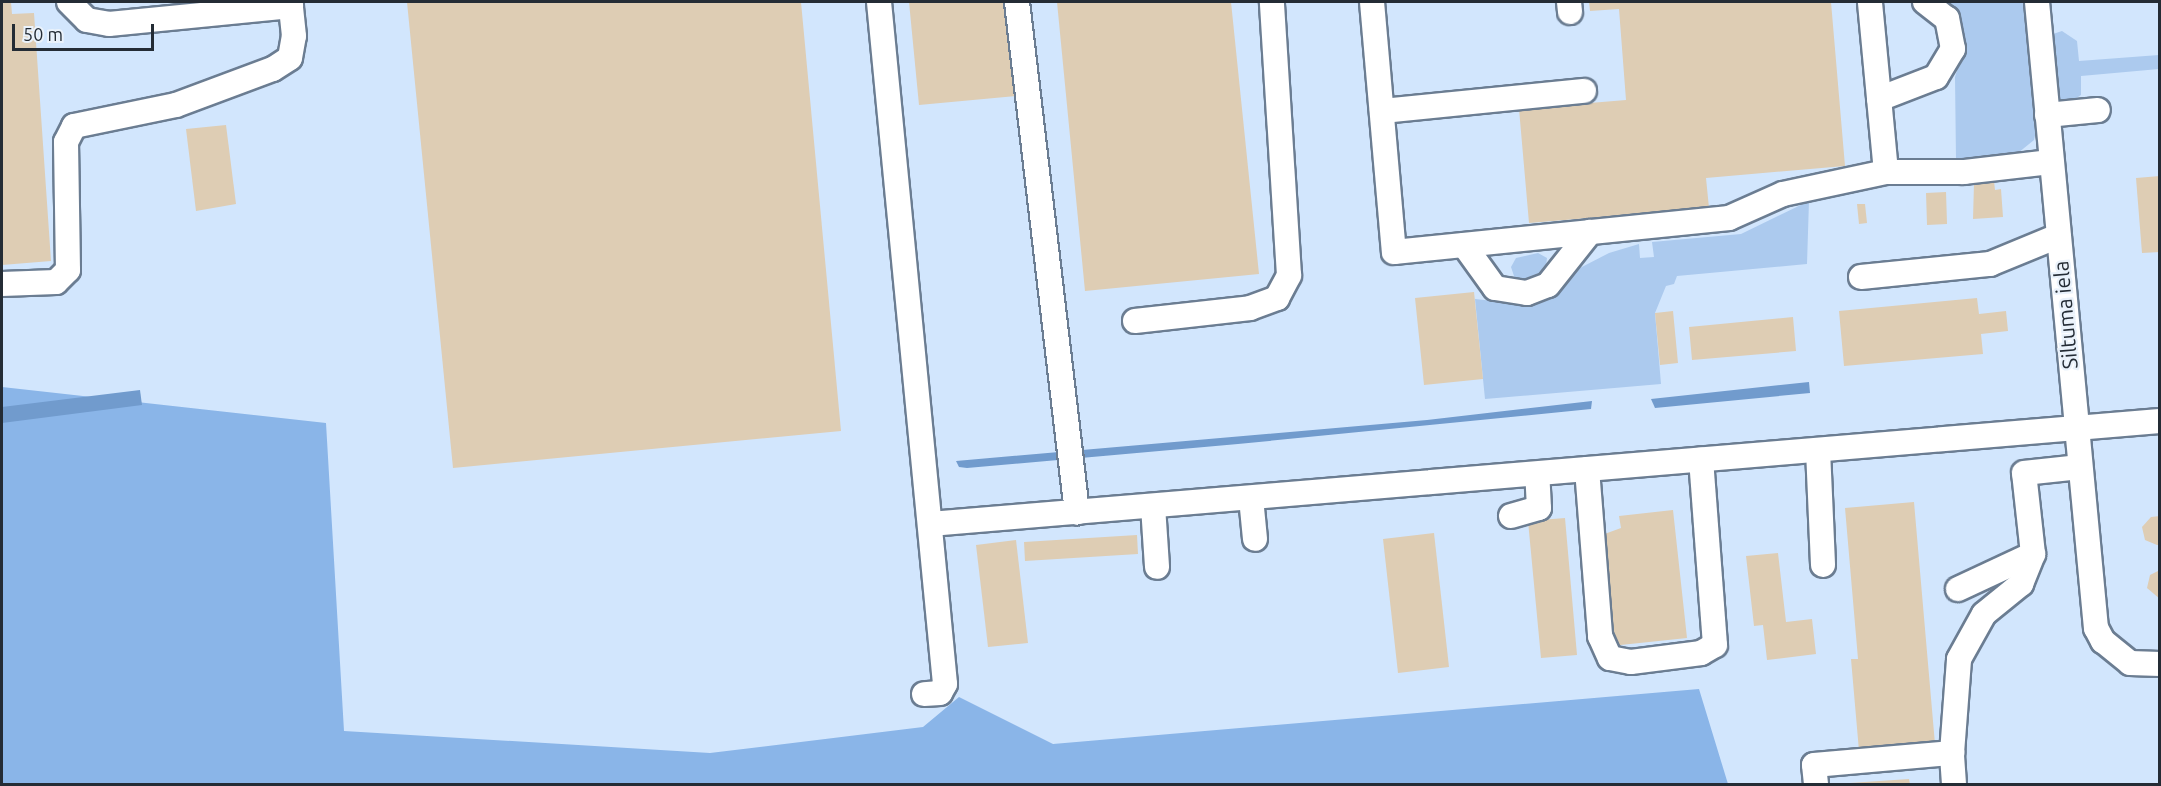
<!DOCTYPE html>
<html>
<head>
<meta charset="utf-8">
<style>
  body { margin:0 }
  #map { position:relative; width:2161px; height:786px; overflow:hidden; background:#d2e6fd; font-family:Ubuntu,sans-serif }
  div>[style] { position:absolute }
  .green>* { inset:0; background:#accaee }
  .forest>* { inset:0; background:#8ab5e8 }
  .water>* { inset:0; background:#719bcd }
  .building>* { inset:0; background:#decdb4 }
  .roads { filter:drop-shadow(2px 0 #6b7d92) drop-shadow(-2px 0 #6b7d92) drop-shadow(0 2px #6b7d92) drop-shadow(0 -2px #6b7d92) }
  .minor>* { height:24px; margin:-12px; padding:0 12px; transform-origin:12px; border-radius:12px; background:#fff }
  span { translate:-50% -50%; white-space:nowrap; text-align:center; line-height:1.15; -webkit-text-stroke:4.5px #eaf2fb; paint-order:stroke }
  .street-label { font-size:21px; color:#242c35 }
  .frame { position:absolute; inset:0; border:3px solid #242c35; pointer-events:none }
  .scale { position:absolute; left:12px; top:24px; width:142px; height:27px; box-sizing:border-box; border:3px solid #242c35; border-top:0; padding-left:8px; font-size:18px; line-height:21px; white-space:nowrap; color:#242c35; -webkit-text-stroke:4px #eaf2fb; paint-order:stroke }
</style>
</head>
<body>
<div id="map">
  <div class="green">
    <div style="clip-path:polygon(1944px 2px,2025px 2px,2036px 131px,2034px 140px,2018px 153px,1956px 160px,1955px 77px,1962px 54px)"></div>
    <div style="clip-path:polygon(2062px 31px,2077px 41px,2079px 61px,2159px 55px,2159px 69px,2081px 76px,2081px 95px,2069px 103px,2059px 99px,2053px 34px)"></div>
    <div style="clip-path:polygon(1809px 201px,1807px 264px,1677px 276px,1674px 284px,1666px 286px,1655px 313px,1661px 384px,1485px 399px,1475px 299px,1521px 304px,1542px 301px,1578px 269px,1609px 253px,1639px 244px,1640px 258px,1654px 257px,1652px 242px,1741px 234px)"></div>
    <div style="clip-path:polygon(1538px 253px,1547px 258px,1546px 266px,1533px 280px,1515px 279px,1511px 267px,1516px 258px)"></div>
  </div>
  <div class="forest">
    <div style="clip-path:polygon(2px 387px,326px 423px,344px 731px,710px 753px,923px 727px,959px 697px,1053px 744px,1699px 689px,1728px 784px,2px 784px)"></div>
  </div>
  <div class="water">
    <div style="clip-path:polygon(1809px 382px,1810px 393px,1655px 408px,1651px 399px)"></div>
    <div style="clip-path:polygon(140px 390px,142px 405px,2px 423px,2px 407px)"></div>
    <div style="clip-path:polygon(1592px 401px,1591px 409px,1238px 444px,967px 468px,959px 467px,956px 461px,1427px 420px)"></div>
  </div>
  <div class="building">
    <div style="clip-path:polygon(2px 2px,11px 2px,12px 14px,34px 13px,51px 261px,2px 265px)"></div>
    <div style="clip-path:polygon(407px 2px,801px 2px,841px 431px,453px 468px)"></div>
    <div style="clip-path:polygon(909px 2px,1007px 2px,1016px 96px,919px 105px)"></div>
    <div style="clip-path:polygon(1057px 2px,1231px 2px,1259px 274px,1085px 291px)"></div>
    <div style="clip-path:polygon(1589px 2px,1831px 2px,1845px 166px,1706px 178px,1709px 208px,1529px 223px,1519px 109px,1626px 100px,1619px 9px,1590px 11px)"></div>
    <div style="clip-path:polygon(226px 125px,236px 204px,196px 211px,186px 129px)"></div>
    <div style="clip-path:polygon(2160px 176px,2160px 252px,2142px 253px,2136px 178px)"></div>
    <div style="clip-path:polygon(1994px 181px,1995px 190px,2001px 189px,2003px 217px,1973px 219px,1974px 183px)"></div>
    <div style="clip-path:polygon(1946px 192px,1947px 224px,1927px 225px,1926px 193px)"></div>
    <div style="clip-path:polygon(1857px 204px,1865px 204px,1867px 223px,1859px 224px)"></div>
    <div style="clip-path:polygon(1474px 292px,1483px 379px,1424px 385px,1415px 298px)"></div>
    <div style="clip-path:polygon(1977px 298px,1979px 314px,2006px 311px,2008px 331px,1981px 334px,1983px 354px,1844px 366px,1839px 311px)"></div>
    <div style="clip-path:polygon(1673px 311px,1678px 363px,1660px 365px,1655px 313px)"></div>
    <div style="clip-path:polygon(1793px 317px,1796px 351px,1692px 360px,1689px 327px)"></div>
    <div style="clip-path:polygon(1914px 502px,1935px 744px,1859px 751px,1851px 659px,1858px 659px,1845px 508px)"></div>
    <div style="clip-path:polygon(1673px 510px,1687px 638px,1611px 646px,1599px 536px,1621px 528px,1619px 516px)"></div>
    <div style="clip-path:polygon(2160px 516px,2160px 545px,2157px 545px,2145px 540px,2142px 527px,2151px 517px)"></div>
    <div style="clip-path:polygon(1565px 518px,1577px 655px,1541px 658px,1528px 521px)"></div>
    <div style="clip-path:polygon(1434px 533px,1449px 667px,1398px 673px,1383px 539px)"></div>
    <div style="clip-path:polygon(1137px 535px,1138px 554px,1025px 561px,1024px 542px)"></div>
    <div style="clip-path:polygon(1016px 540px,1028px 643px,988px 647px,976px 545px)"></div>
    <div style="clip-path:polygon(1778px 553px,1786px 622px,1812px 619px,1816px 654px,1767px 660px,1763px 625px,1754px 626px,1746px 556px)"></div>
    <div style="clip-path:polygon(2160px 570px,2160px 599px,2147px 588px,2150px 575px)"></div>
    <div style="clip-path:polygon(1909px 779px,1910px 784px,1850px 784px,1850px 783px)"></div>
  </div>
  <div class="roads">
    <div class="minor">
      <div style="left:69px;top:2px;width:25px;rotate:45deg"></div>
      <div style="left:87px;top:20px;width:22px;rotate:10deg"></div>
      <div style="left:109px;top:24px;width:183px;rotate:-5.6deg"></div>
      <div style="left:291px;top:6px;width:4px;rotate:-104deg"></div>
      <div style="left:879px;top:2px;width:685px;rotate:84.47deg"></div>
      <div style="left:945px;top:684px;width:10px;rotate:119deg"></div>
      <div style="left:940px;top:693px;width:16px;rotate:176deg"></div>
      <div style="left:1017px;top:2px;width:514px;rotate:83.29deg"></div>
      <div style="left:1372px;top:2px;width:251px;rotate:85deg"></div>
      <div style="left:1394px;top:252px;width:337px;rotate:-5.8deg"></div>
      <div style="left:1729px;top:218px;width:59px;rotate:-24deg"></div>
      <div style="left:1783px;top:194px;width:105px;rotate:-12.1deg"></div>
      <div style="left:1886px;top:172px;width:171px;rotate:-95.4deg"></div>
      <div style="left:1569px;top:2px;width:10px;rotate:84deg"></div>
      <div style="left:2037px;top:2px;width:629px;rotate:84.62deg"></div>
      <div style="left:2096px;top:628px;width:15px;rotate:62deg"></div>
      <div style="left:2103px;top:641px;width:35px;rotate:39deg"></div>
      <div style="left:2130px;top:663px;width:30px;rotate:2deg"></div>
      <div style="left:1879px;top:99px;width:61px;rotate:-21.1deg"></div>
      <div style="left:1936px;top:77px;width:33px;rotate:-59deg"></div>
      <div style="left:1953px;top:49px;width:31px;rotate:-101deg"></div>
      <div style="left:1947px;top:19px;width:28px;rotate:-142deg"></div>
      <div style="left:1382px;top:111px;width:203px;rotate:-5.7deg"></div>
      <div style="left:2047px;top:115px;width:51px;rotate:-5.6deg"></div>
      <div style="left:1886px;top:172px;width:78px"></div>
      <div style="left:1964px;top:172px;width:88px;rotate:-6.6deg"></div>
      <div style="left:1464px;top:245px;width:53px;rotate:54.2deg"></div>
      <div style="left:1495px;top:288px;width:32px;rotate:9deg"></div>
      <div style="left:1527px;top:293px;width:22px;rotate:-21deg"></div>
      <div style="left:1548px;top:285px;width:68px;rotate:-51.6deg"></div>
      <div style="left:1861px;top:277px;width:130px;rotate:-5.8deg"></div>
      <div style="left:1990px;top:264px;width:74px;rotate:-22.4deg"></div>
      <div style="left:2px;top:284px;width:54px;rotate:-2.1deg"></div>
      <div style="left:56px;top:282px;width:17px;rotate:-45deg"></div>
      <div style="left:68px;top:270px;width:128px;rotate:-90.9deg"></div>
      <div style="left:66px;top:142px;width:18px;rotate:-63deg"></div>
      <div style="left:74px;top:126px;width:104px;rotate:-11.6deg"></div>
      <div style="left:176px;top:105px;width:103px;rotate:-20.4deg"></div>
      <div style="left:273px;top:69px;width:20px;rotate:-33deg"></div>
      <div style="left:290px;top:58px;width:22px;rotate:-80deg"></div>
      <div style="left:294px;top:36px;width:30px;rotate:-96deg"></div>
      <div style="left:1135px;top:321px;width:116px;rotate:-6.4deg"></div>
      <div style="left:1250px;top:308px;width:29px;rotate:-20deg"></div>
      <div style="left:1277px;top:298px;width:26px;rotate:-62deg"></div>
      <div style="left:1289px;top:275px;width:274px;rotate:-93.6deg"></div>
      <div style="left:1818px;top:450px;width:115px;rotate:87.5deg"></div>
      <div style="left:1587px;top:469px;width:168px;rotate:85.5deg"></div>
      <div style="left:1600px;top:636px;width:24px;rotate:66deg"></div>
      <div style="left:1610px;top:658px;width:21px;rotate:11deg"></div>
      <div style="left:1631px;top:662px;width:71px;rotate:-7.3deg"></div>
      <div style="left:1701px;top:653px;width:16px;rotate:-30deg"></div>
      <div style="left:1715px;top:645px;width:186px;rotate:-94.3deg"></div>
      <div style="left:1251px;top:498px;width:41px;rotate:84.4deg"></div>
      <div style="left:1153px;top:506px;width:61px;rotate:86.2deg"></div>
      <div style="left:1511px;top:516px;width:29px;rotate:-16deg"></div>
      <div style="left:1539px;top:508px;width:34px;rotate:-93deg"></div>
      <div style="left:930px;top:524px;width:1234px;rotate:-4.79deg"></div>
      <div style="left:1958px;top:589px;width:83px;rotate:-25deg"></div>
      <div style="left:1816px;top:784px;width:19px;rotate:-96deg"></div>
      <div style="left:1814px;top:765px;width:139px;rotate:-5deg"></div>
      <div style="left:1954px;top:784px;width:31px;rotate:-94deg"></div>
      <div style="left:1952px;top:753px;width:94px;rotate:-85.7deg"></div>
      <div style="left:1959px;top:659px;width:51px;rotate:-60.9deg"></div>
      <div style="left:1984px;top:614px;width:48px;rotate:-39deg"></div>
      <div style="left:2021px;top:584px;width:32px;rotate:-68deg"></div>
      <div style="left:2033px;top:554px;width:81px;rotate:-96.3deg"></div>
      <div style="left:2024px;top:473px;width:56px;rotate:-6.1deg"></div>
    </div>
  </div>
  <div class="street-label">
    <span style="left:2065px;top:315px;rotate:-95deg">Siltuma iela</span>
  </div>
  <div class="frame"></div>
  <div class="scale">50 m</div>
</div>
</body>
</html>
